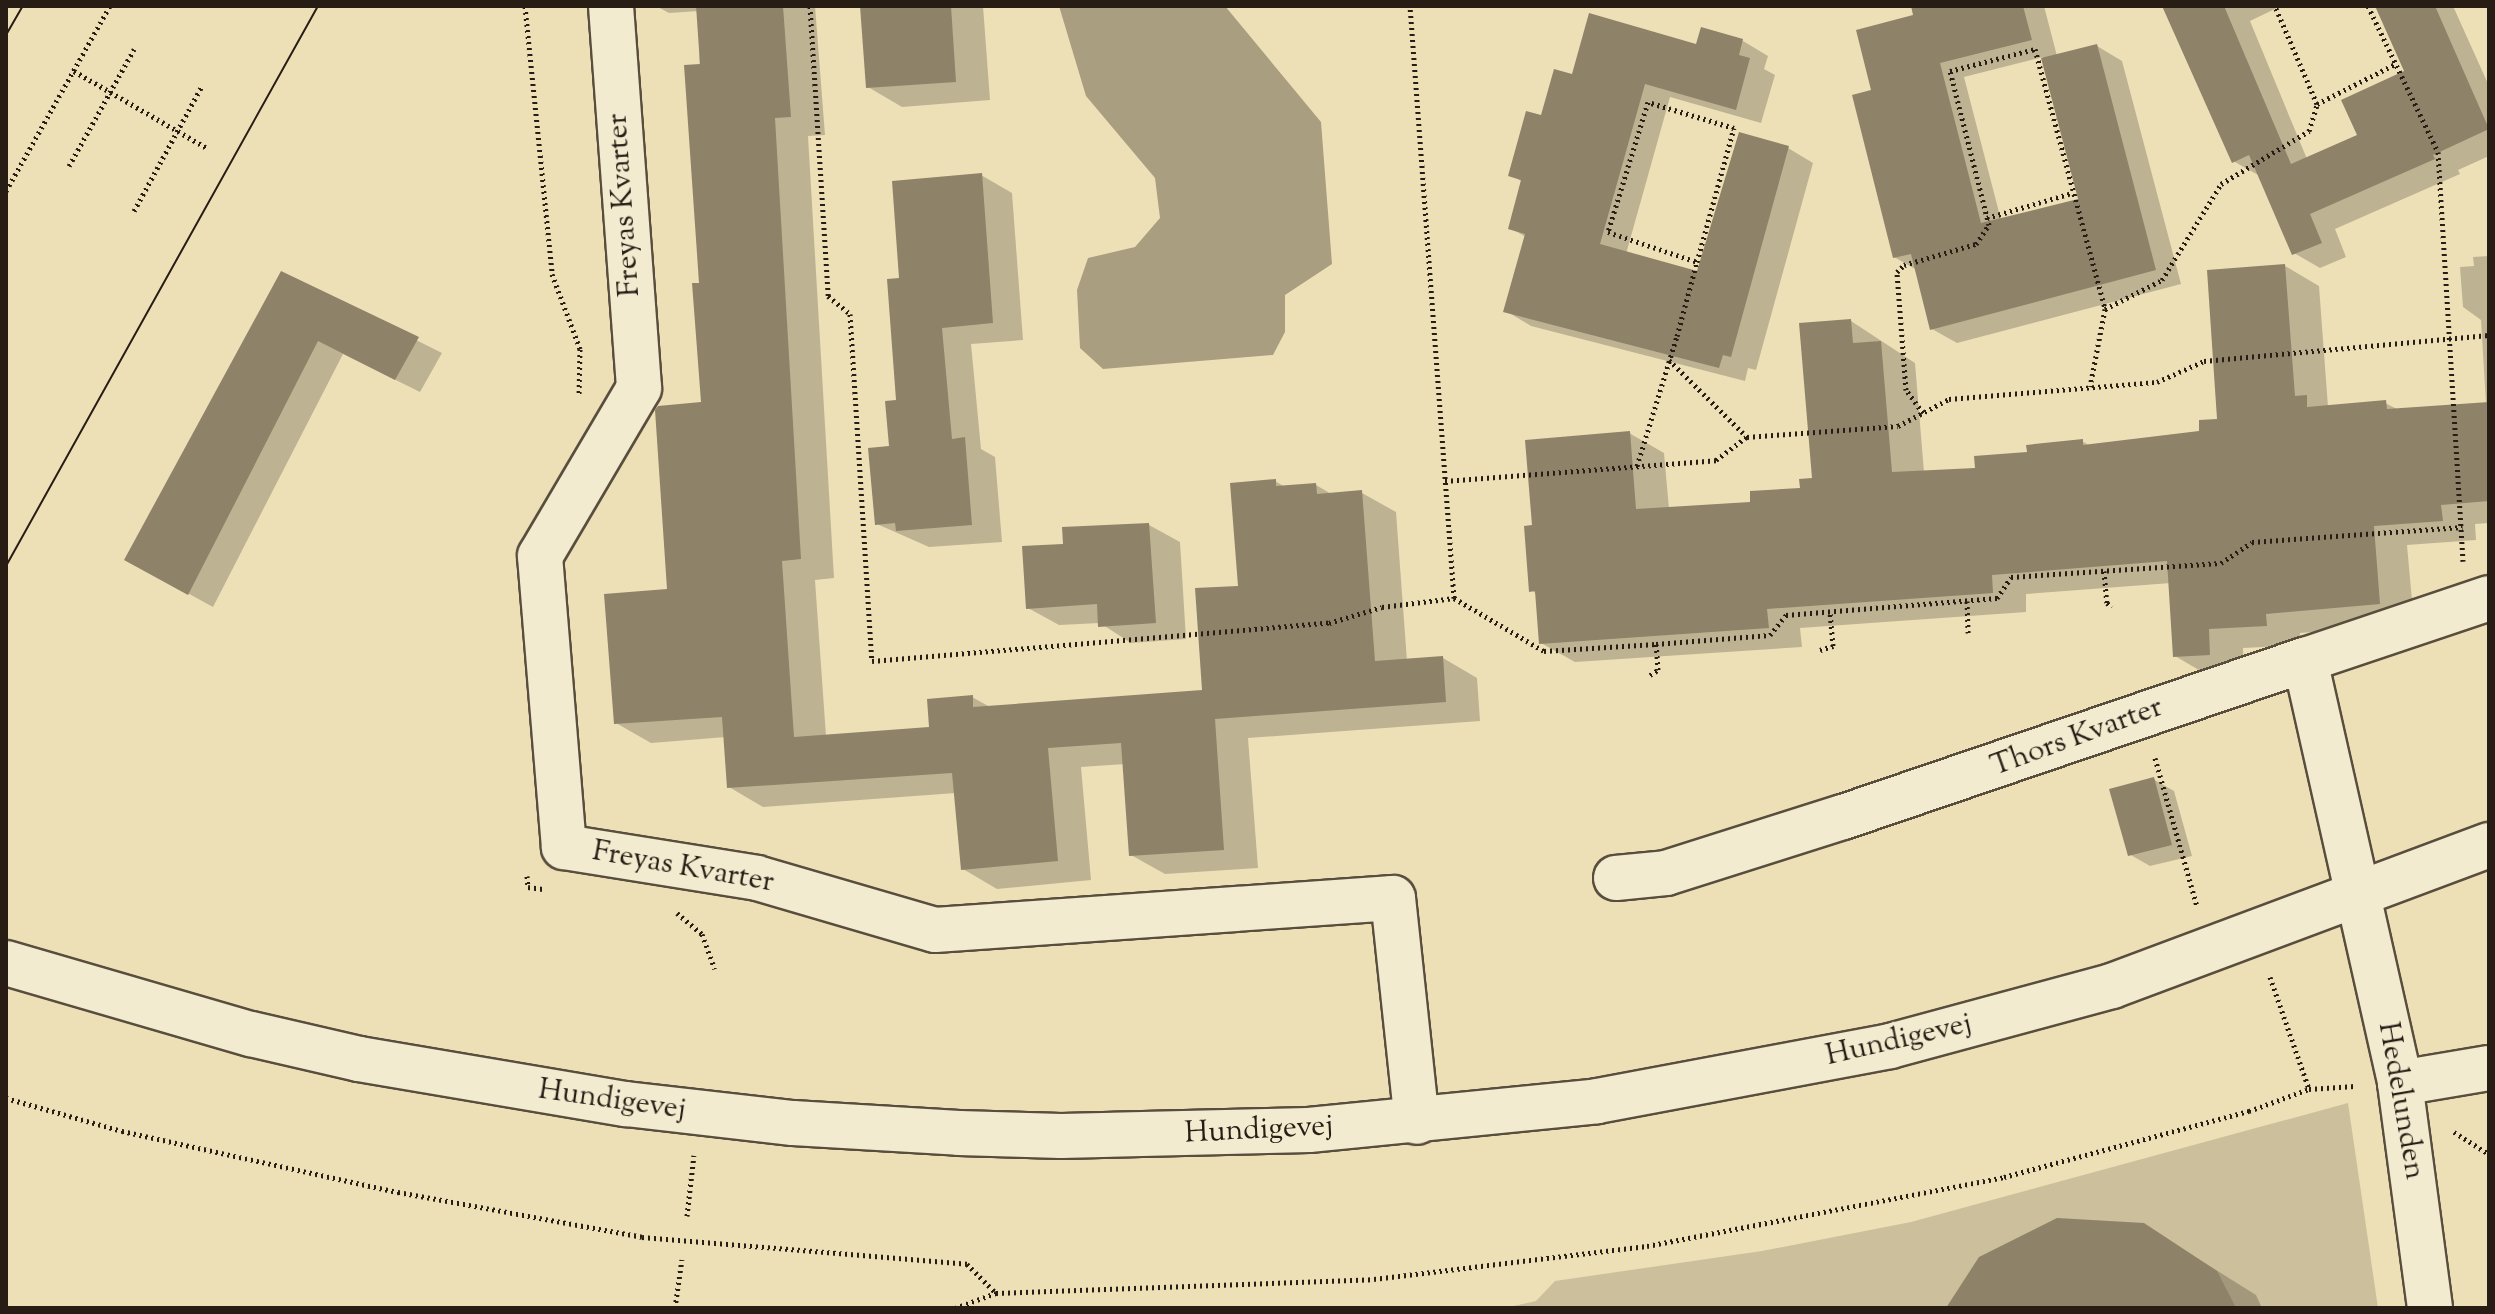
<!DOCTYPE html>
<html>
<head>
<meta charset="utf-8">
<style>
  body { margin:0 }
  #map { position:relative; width:2495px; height:1314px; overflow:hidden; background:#ede0b7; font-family:"Sorts Mill Goudy",serif }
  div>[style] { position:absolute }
  .green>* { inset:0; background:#ccbf9b }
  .water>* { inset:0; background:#aa9e80 }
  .shadow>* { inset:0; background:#0003 }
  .building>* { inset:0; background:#8e8269 }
  .path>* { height:5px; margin-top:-2.5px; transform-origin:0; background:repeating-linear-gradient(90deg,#281d15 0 2px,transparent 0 6px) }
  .roads { filter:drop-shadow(2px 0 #594e3e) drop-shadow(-2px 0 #594e3e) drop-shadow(0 2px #594e3e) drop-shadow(0 -2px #594e3e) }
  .minor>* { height:44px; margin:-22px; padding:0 22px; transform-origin:22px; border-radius:22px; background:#f3ebd0 }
  .tertiary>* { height:44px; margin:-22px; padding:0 22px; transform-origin:22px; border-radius:22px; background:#f3ebd0 }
  .tram>* { height:2px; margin:-1px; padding:0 1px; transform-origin:1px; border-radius:1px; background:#281d15 }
  span { translate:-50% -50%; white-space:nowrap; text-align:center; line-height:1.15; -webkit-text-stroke:7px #f3ebd0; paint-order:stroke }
  .street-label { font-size:30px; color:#281d15 }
  .frame { position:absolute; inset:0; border:8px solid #281d15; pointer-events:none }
</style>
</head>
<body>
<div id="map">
  <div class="green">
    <div style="clip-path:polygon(2348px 1103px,2378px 1308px,1504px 1308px,1536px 1301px,1555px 1281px,1762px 1251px,1911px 1222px)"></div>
  </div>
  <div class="water">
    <div style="clip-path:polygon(1059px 6px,1225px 6px,1321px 122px,1332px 264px,1285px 295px,1285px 332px,1273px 355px,1103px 369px,1080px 348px,1077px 290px,1088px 258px,1135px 247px,1160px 218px,1155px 178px,1086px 96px)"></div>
  </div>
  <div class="shadow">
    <div style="clip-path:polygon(656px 6px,815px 6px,825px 135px,808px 136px,834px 578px,815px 580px,826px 736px,931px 728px,972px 697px,990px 707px,1204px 692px,1275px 481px,1285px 487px,1316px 485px,1333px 495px,1362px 493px,1396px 512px,1407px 661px,1443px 658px,1477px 678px,1480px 721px,1248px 738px,1258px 868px,1165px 874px,1131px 855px,1125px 764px,1081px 767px,1091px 880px,997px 889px,963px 869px,956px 793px,763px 807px,729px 787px,726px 737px,651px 743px,616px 723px,670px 591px,703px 404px,699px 11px,669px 13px)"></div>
    <div style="clip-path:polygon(862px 6px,983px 6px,990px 100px,902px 107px,868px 87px)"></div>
    <div style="clip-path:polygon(evenodd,1913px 6px,2044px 6px,2057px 56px,2097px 46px,2122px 61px,2181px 284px,1957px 343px,1932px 329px,1917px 270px,1894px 257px,1873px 92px,1916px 17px,1913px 6px,2043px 57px,2081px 201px,2001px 220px,1964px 77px,2043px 57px)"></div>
    <div style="clip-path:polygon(2164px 6px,2281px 6px,2250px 21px,2307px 159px,2360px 136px,2407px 72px,2377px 6px,2453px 6px,2489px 86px,2489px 156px,2458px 170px,2460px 174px,2335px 229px,2346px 257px,2320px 268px,2294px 253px,2260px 176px,2233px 161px)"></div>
    <div style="clip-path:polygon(1702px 29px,1743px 41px,1768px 56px,1764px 69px,1775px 75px,1761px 123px,1670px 97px,1626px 254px,1699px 273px,1788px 148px,1813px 163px,1756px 370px,1748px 368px,1745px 381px,1531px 326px,1506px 311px,1526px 237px,1510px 228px,1523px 182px,1510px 175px,1542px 118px,1573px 76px,1698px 46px)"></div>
    <div style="clip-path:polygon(981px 175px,1012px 193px,1023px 340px,971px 344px,981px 449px,995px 457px,1002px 542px,929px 547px,877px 524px,899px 402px,901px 280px)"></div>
    <div style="clip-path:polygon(2489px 256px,2489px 523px,2475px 524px,2476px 540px,2407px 545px,2414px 623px,2300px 633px,2300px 645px,2243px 648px,2244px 674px,2209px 676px,2175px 656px,2171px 583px,2026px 594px,2026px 612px,1800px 628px,1802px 647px,1575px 662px,1541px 643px,1537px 594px,1531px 590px,1534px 527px,1629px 433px,1664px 453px,1669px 509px,1752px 504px,1802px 490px,1814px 480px,1851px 321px,1915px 363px,1924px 472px,1977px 470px,2082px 441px,2090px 446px,2202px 433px,2219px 421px,2285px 266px,2319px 286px,2328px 407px,2385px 403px,2399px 410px,2486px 404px,2481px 320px,2463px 307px,2460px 267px,2474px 266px,2473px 257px)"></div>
    <div style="clip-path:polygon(282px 273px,442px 353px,420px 392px,343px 354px,213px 607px,151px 573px)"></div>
    <div style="clip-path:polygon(1149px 525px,1180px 542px,1186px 639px,1131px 643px,1100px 623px,1059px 625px,1028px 608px,1065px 546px)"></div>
    <div style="clip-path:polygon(2153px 779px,2174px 791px,2192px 856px,2150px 866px,2129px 854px)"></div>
    <div style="clip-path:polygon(2144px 1225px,2256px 1295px,2262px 1308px,1949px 1308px)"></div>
  </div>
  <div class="building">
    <div style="clip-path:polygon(696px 6px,783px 6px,791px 117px,775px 118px,801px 559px,782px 561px,794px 737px,929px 727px,927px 699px,973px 695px,973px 707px,1202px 690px,1195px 588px,1238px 586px,1230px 483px,1276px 479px,1276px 486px,1316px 483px,1317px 494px,1362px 490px,1375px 661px,1443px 656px,1446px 702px,1215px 719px,1224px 850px,1129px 856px,1121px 743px,1048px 748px,1058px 861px,961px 870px,952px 773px,727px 788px,722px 717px,614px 724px,604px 594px,667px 589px,655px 410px,658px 406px,701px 402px,692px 283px,699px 283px,684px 65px,700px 64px)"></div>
    <div style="clip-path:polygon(860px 6px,951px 6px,956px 82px,866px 88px)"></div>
    <div style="clip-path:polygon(1911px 6px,2023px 6px,2032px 40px,1940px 63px,1981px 223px,2078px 199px,2041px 58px,2097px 44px,2156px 270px,1930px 330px,1911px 254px,1893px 258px,1852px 95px,1871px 90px,1856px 30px,1913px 15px)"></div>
    <div style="clip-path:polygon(2162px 6px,2224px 6px,2291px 164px,2357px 135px,2341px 100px,2404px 71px,2375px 6px,2435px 6px,2489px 129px,2433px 155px,2435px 159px,2310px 214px,2322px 243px,2292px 255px,2249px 155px,2232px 163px)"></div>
    <div style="clip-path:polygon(1589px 13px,1696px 44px,1701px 27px,1743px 39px,1739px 55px,1750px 58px,1736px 110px,1645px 84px,1600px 244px,1697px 271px,1739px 132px,1789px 146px,1731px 357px,1723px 355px,1719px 368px,1503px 312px,1525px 234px,1508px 229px,1521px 180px,1508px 176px,1526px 111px,1541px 115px,1554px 69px,1572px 74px)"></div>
    <div style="clip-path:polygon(982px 173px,993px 323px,942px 328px,952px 439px,965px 437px,972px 525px,896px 531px,895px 523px,875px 525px,868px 448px,889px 446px,885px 401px,896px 400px,887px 279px,899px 278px,892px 181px)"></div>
    <div style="clip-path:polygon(2285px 264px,2295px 396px,2307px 395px,2307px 407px,2386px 400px,2387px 409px,2489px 402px,2489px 501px,2441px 505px,2443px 521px,2374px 526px,2380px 604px,2266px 614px,2267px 626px,2209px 629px,2210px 655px,2173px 657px,2167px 561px,1992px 575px,1993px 593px,1767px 609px,1769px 628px,1539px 644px,1535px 591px,1529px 592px,1524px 526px,1532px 525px,1525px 440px,1630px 431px,1636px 509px,1750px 502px,1750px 491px,1800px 488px,1799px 479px,1812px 478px,1799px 323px,1851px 319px,1853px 343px,1881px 341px,1892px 472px,1975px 468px,1974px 456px,2027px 452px,2026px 445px,2083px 439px,2083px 445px,2199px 431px,2199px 420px,2217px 419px,2207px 270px)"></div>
    <div style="clip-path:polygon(281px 271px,419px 337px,395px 380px,318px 341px,188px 595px,124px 560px)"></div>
    <div style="clip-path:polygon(1149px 523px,1156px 623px,1098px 627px,1097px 604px,1026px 609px,1022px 546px,1063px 544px,1062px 527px)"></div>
    <div style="clip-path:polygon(2154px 777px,2172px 845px,2128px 856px,2109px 789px)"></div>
    <div style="clip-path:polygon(2057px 1218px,2144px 1223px,2217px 1271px,2236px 1308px,1946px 1308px,1979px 1257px)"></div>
  </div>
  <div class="path">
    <div style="left:525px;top:6px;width:269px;rotate:84.2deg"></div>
    <div style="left:552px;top:274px;width:80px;rotate:69.5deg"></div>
    <div style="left:580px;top:349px;width:46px;rotate:91.2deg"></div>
    <div style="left:810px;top:6px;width:291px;rotate:86.4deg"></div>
    <div style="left:828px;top:296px;width:28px;rotate:39deg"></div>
    <div style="left:850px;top:314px;width:348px;rotate:86.4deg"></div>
    <div style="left:872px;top:661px;width:459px;rotate:-4.8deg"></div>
    <div style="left:1329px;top:623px;width:55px;rotate:-16.8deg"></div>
    <div style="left:1382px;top:607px;width:73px;rotate:-7.1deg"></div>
    <div style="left:1454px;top:598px;width:594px;rotate:-94.25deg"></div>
    <div style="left:2368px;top:6px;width:162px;rotate:64.4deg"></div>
    <div style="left:2438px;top:152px;width:410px;rotate:86.5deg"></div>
    <div style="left:74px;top:71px;width:154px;rotate:30.1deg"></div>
    <div style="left:2317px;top:104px;width:88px;rotate:-27.1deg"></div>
    <div style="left:69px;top:166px;width:134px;rotate:-60.9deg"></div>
    <div style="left:6px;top:191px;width:212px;rotate:-60.7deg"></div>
    <div style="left:134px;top:211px;width:142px;rotate:-61.5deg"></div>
    <div style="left:1987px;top:218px;width:89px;rotate:-16.4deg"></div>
    <div style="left:2105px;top:309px;width:64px;rotate:-27deg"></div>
    <div style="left:2162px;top:280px;width:113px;rotate:-58.4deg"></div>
    <div style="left:2221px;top:184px;width:103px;rotate:-31.1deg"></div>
    <div style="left:2309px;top:131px;width:28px;rotate:-73deg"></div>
    <div style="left:2317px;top:104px;width:107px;rotate:-113.2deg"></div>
    <div style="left:1669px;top:360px;width:110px;rotate:44.6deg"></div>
    <div style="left:1923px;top:413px;width:29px;rotate:-126deg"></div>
    <div style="left:1906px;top:390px;width:118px;rotate:-94.4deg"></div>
    <div style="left:1897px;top:272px;width:10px;rotate:-45deg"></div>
    <div style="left:1904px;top:265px;width:75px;rotate:-16.3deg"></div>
    <div style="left:1976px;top:244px;width:23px;rotate:-56deg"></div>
    <div style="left:1989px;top:225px;width:159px;rotate:-104.2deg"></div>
    <div style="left:1950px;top:71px;width:88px;rotate:-14.5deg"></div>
    <div style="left:2035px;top:49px;width:269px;rotate:74.9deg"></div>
    <div style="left:2105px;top:309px;width:79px;rotate:100.9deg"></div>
    <div style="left:1637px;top:466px;width:136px;rotate:-72.9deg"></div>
    <div style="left:1677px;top:336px;width:77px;rotate:-74.9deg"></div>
    <div style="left:1697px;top:262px;width:139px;rotate:-74.6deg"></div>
    <div style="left:1734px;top:128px;width:90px;rotate:-163.2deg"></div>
    <div style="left:1648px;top:102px;width:136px;rotate:107.1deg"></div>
    <div style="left:1608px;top:232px;width:94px;rotate:18.6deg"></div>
    <div style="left:1445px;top:481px;width:272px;rotate:-4.4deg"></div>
    <div style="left:1716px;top:460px;width:39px;rotate:-37deg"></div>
    <div style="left:1747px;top:437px;width:151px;rotate:-4.2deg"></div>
    <div style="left:1898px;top:426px;width:58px;rotate:-27.9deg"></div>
    <div style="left:1949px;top:399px;width:209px;rotate:-4.7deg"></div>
    <div style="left:2157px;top:382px;width:51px;rotate:-24.1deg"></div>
    <div style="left:2204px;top:361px;width:286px;rotate:-5.2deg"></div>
    <div style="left:2104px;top:571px;width:32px;rotate:85deg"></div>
    <div style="left:2107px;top:603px;width:6px;rotate:39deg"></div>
    <div style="left:1454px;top:598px;width:104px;rotate:30.5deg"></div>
    <div style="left:1544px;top:651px;width:112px;rotate:-3.6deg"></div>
    <div style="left:1656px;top:644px;width:114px;rotate:-4.5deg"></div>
    <div style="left:1770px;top:635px;width:26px;rotate:-51deg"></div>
    <div style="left:1786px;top:615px;width:212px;rotate:-4.6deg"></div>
    <div style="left:1997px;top:598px;width:25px;rotate:-56deg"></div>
    <div style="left:2011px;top:577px;width:210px;rotate:-3.8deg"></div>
    <div style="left:2221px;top:563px;width:37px;rotate:-34deg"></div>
    <div style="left:2252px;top:542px;width:211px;rotate:-4.1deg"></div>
    <div style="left:1967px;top:601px;width:32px;rotate:88deg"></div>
    <div style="left:1820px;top:650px;width:14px;rotate:-17deg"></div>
    <div style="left:1833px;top:646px;width:35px;rotate:-95deg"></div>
    <div style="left:1650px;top:675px;width:9px;rotate:-32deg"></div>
    <div style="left:1658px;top:670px;width:26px;rotate:-94deg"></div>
    <div style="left:2155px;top:758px;width:154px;rotate:74.2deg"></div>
    <div style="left:527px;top:876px;width:11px;rotate:85deg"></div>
    <div style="left:528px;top:887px;width:15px;rotate:8deg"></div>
    <div style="left:677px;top:913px;width:33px;rotate:40deg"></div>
    <div style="left:702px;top:934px;width:37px;rotate:70deg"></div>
    <div style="left:2270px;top:977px;width:119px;rotate:70.8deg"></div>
    <div style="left:6px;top:1098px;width:121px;rotate:15.9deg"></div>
    <div style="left:122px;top:1131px;width:283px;rotate:12.5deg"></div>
    <div style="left:398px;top:1192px;width:248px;rotate:10.4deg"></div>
    <div style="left:642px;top:1237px;width:326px;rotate:4.7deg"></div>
    <div style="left:967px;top:1264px;width:41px;rotate:45deg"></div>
    <div style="left:2454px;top:1132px;width:41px;rotate:32.2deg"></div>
    <div style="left:687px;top:1216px;width:61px;rotate:-83.5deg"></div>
    <div style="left:675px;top:1308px;width:49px;rotate:-81.9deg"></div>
    <div style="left:955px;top:1308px;width:44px;rotate:-20.1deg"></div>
    <div style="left:996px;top:1293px;width:378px;rotate:-2.1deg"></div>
    <div style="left:1374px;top:1279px;width:275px;rotate:-6.9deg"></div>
    <div style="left:1647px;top:1246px;width:364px;rotate:-10.9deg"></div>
    <div style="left:2004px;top:1177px;width:254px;rotate:-15.1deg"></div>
    <div style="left:2249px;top:1111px;width:64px;rotate:-20.1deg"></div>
    <div style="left:2309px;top:1089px;width:46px;rotate:-3.7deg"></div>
  </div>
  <div class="roads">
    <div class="minor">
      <div style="left:611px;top:6px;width:383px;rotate:85.8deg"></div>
      <div style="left:639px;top:388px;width:195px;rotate:120.5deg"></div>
      <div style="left:540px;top:556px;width:292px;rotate:85.3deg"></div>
      <div style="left:564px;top:847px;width:195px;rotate:9.1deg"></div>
      <div style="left:757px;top:878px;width:185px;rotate:16.3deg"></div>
      <div style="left:935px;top:930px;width:459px;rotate:-4deg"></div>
      <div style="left:1393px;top:898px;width:225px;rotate:83.9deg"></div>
      <div style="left:2305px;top:660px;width:194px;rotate:-18.6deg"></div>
      <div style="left:1616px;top:878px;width:50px;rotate:-5.7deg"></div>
      <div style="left:1666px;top:873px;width:186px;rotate:-17.6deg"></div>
      <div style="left:1843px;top:817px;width:488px;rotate:-18.8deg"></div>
      <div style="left:2305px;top:660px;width:434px;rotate:77.3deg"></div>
      <div style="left:2400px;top:1083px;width:227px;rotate:82.4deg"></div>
      <div style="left:2400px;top:1083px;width:90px;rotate:-9.6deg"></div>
    </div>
    <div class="tertiary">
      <div style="left:6px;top:963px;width:255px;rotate:16.2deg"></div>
      <div style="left:251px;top:1034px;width:111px;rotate:13deg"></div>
      <div style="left:359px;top:1059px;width:271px;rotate:9.6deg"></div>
      <div style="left:626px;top:1104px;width:168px;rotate:6.5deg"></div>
      <div style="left:793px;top:1123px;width:166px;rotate:3.4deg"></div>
      <div style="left:959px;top:1133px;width:102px;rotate:1.7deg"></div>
      <div style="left:1061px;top:1136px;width:248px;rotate:-1.4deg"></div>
      <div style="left:1309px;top:1130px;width:289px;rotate:-5.7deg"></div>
      <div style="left:1597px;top:1101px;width:298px;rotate:-10.6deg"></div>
      <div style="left:1890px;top:1046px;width:230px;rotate:-15.1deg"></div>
      <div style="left:2112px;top:986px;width:403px;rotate:-20.5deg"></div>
    </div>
  </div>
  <div class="tram">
    <div style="left:6px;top:35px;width:34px;rotate:-60deg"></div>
    <div style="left:6px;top:566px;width:641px;rotate:-60.88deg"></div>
  </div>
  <div class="street-label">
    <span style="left:625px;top:205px;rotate:-94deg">Freyas Kvarter</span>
    <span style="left:2077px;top:738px;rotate:-20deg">Thors Kvarter</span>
    <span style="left:683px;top:868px;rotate:10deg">Freyas Kvarter</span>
    <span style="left:1899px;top:1041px;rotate:-13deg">Hundigevej</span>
    <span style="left:612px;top:1101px;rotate:8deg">Hundigevej</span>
    <span style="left:2400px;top:1101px;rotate:80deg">Hedelunden</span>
    <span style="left:1259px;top:1131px;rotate:-3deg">Hundigevej</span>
  </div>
  <div class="frame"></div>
</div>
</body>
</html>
